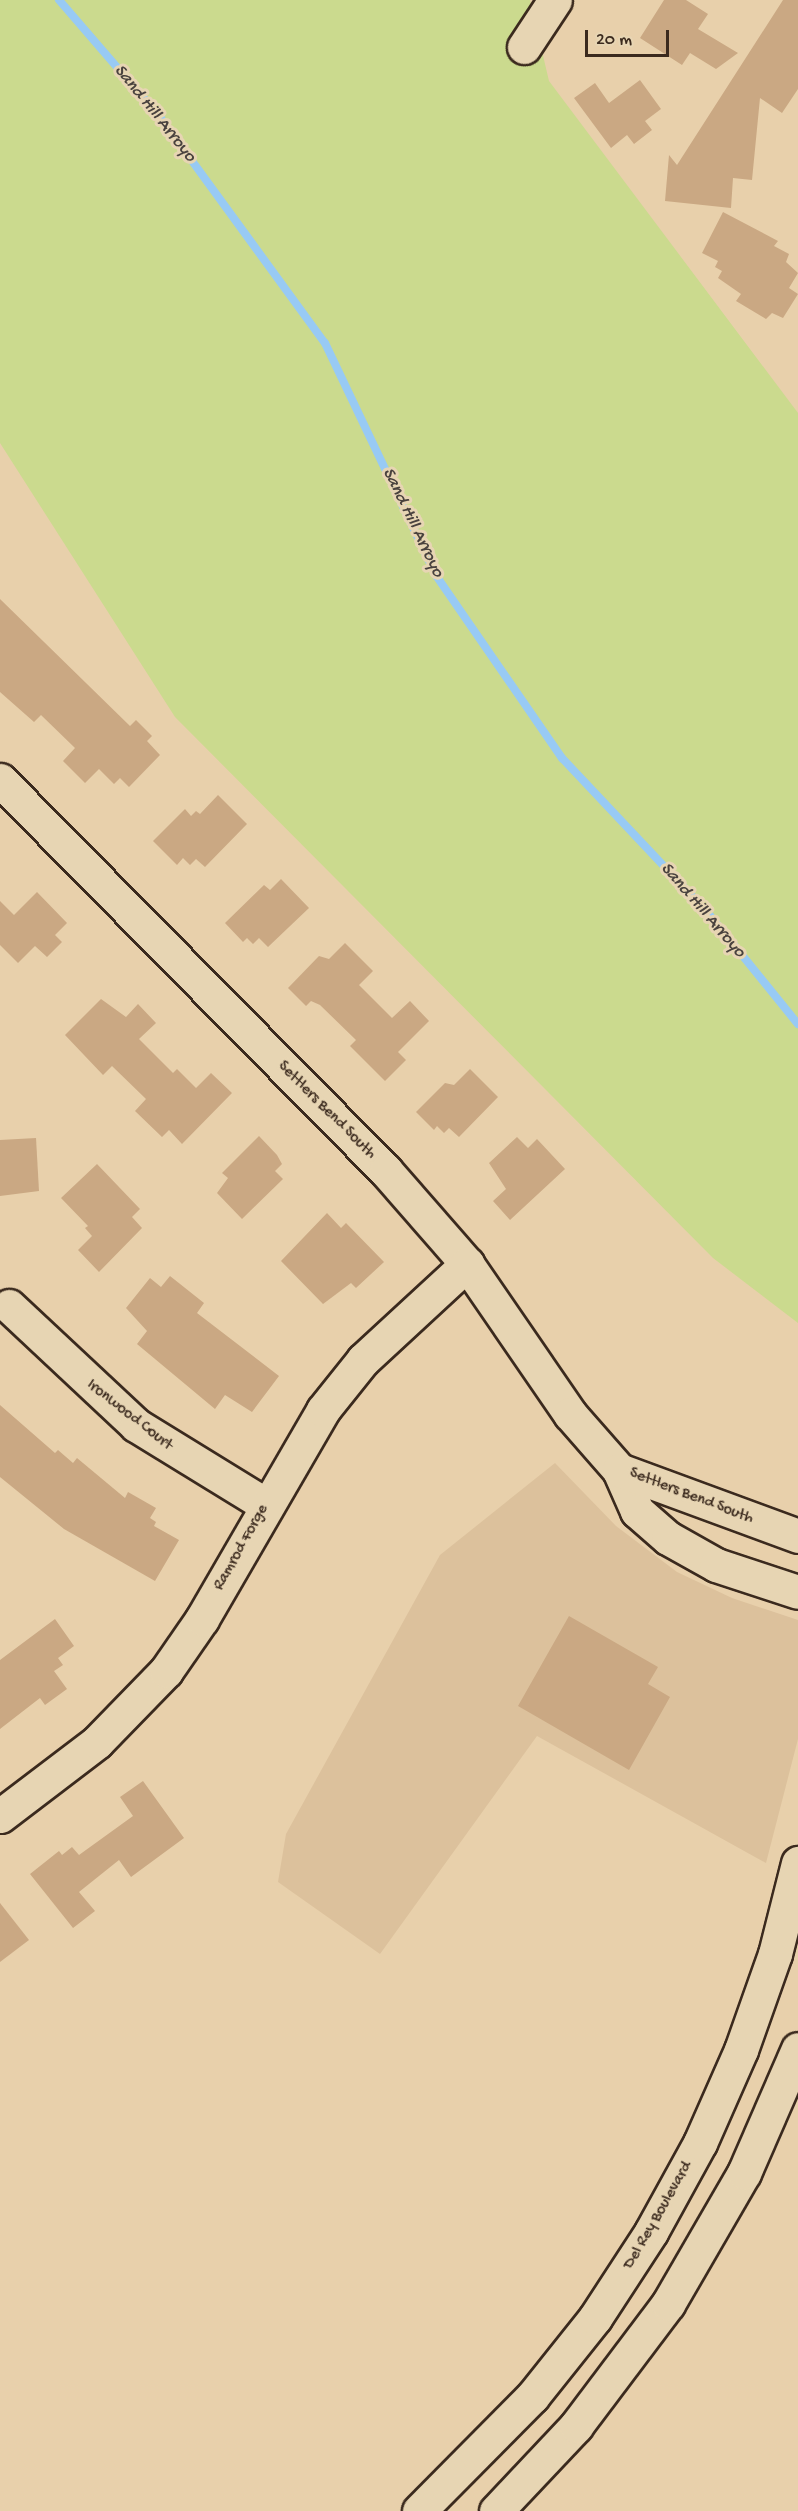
<!DOCTYPE html>
<html>
<head>
<meta charset="utf-8">
<style>
  body { margin:0 }
  #map { position:relative; width:798px; height:2511px; overflow:hidden; background:#e8d0ab; font-family:"Gochi Hand",sans-serif }
  div>[style] { position:absolute }
  .built>* { inset:0; background:#dcc19c }
  .green>* { inset:0; background:#cbda8e }
  .stream>* { height:8px; margin:-4px; padding:0 4px; transform-origin:4px; border-radius:4px; background:#98caf4 }
  .building>* { inset:0; background:#caa883 }
  .roads { filter:drop-shadow(2px 0 #3b2a1e) drop-shadow(-2px 0 #3b2a1e) drop-shadow(0 2px #3b2a1e) drop-shadow(0 -2px #3b2a1e) }
  .street>* { height:33px; margin:-16.5px; padding:0 16.5px; transform-origin:16.5px; border-radius:16.5px; background:#e7d5b3 }
  .secondary>* { height:33px; margin:-16.5px; padding:0 16.5px; transform-origin:16.5px; border-radius:16.5px; background:#e7d5b3 }
  span { translate:-50% -50%; white-space:nowrap; text-align:center; line-height:1.15; -webkit-text-stroke:6px #e7d5b3; paint-order:stroke }
  .street-label { font-size:16px; color:#3b2a1e }
  .water-label { font-size:18px; color:#49423e; font-style:italic }
  .scale { position:absolute; left:585px; top:30px; width:84px; height:27px; box-sizing:border-box; border:3px solid #3b2a1e; border-top:0; padding-left:8px; font-size:18px; line-height:21px; white-space:nowrap; color:#3b2a1e; -webkit-text-stroke:4px #e7d5b3; paint-order:stroke }
</style>
</head>
<body>
<div id="map">
  <div class="built">
    <div style="clip-path:polygon(555px 1463px,616px 1526px,677px 1572px,732px 1598px,798px 1620px,798px 1739px,766px 1863px,537px 1736px,380px 1954px,278px 1882px,286px 1834px,440px 1555px)"></div>
  </div>
  <div class="green">
    <div style="clip-path:polygon(0 0,530px 0,549px 81px,798px 413px,798px 1323px,713px 1258px,175px 717px,0 443px)"></div>
  </div>
  <div class="stream">
    <div style="left:59px;top:0;width:155px;rotate:49.2deg"></div>
    <div style="left:160px;top:117px;width:280px;rotate:53.9deg"></div>
    <div style="left:325px;top:343px;width:256px;rotate:64.5deg"></div>
    <div style="left:435px;top:574px;width:224px;rotate:55.4deg"></div>
    <div style="left:562px;top:758px;width:213px;rotate:46.7deg"></div>
    <div style="left:708px;top:913px;width:143px;rotate:51deg"></div>
  </div>
  <div class="building">
    <div style="clip-path:polygon(664px 0,686px 0,708px 14px,698px 29px,738px 53px,716px 69px,690px 53px,682px 65px,640px 38px)"></div>
    <div style="clip-path:polygon(783px 0,798px 0,798px 89px,782px 113px,760px 98px,752px 180px,733px 178px,731px 208px,665px 201px,669px 155px,677px 165px)"></div>
    <div style="clip-path:polygon(640px 80px,661px 109px,645px 121px,652px 130px,634px 144px,627px 135px,611px 148px,574px 98px,595px 83px,609px 103px)"></div>
    <div style="clip-path:polygon(723px 212px,778px 241px,774px 246px,789px 254px,786px 262px,798px 273px,789px 288px,798px 294px,783px 318px,772px 313px,766px 319px,736px 301px,741px 294px,718px 278px,722px 271px,715px 267px,718px 261px,702px 253px)"></div>
    <div style="clip-path:polygon(0 599px,130px 726px,136px 720px,152px 736px,147px 741px,160px 755px,129px 787px,120px 778px,114px 784px,99px 769px,85px 783px,63px 761px,75px 748px,41px 715px,34px 722px,0 692px)"></div>
    <div style="clip-path:polygon(218px 795px,247px 824px,205px 867px,196px 859px,190px 865px,183px 858px,177px 865px,153px 841px,185px 809px,191px 816px,196px 811px,200px 814px)"></div>
    <div style="clip-path:polygon(281px 879px,309px 908px,268px 947px,259px 938px,253px 944px,247px 938px,243px 942px,225px 923px,264px 885px,270px 890px)"></div>
    <div style="clip-path:polygon(37px 892px,67px 923px,55px 935px,62px 942px,47px 957px,35px 946px,18px 963px,0 945px,0 901px,14px 915px)"></div>
    <div style="clip-path:polygon(345px 943px,373px 971px,359px 985px,392px 1018px,410px 1001px,429px 1021px,398px 1052px,406px 1060px,385px 1081px,350px 1046px,356px 1040px,320px 1005px,311px 1001px,306px 1006px,288px 988px,319px 956px,329px 959px)"></div>
    <div style="clip-path:polygon(101px 999px,126px 1017px,138px 1004px,156px 1023px,139px 1039px,173px 1073px,177px 1069px,196px 1088px,211px 1073px,232px 1093px,182px 1144px,169px 1130px,162px 1137px,135px 1111px,146px 1099px,112px 1066px,103px 1075px,65px 1035px)"></div>
    <div style="clip-path:polygon(470px 1069px,498px 1097px,459px 1137px,449px 1128px,444px 1133px,437px 1126px,434px 1130px,416px 1112px,445px 1083px,454px 1085px)"></div>
    <div style="clip-path:polygon(259px 1136px,277px 1155px,282px 1164px,275px 1171px,283px 1179px,242px 1219px,217px 1193px,228px 1178px,222px 1173px)"></div>
    <div style="clip-path:polygon(517px 1137px,528px 1148px,537px 1139px,565px 1169px,510px 1220px,493px 1201px,506px 1189px,489px 1163px)"></div>
    <div style="clip-path:polygon(36px 1138px,39px 1191px,0 1196px,0 1140px)"></div>
    <div style="clip-path:polygon(97px 1164px,140px 1209px,132px 1217px,142px 1228px,99px 1272px,78px 1250px,92px 1236px,85px 1228px,88px 1226px,61px 1198px)"></div>
    <div style="clip-path:polygon(327px 1213px,341px 1228px,346px 1223px,384px 1262px,356px 1288px,351px 1283px,323px 1304px,281px 1261px)"></div>
    <div style="clip-path:polygon(170px 1276px,204px 1303px,197px 1313px,279px 1376px,252px 1412px,225px 1395px,215px 1409px,137px 1344px,147px 1331px,126px 1308px,150px 1278px,161px 1287px)"></div>
    <div style="clip-path:polygon(0 1405px,55px 1453px,58px 1450px,73px 1463px,77px 1458px,125px 1498px,128px 1492px,156px 1508px,150px 1518px,156px 1522px,154px 1526px,179px 1540px,155px 1581px,64px 1529px,0 1477px)"></div>
    <div style="clip-path:polygon(569px 1616px,658px 1667px,648px 1684px,670px 1697px,629px 1770px,518px 1706px)"></div>
    <div style="clip-path:polygon(55px 1619px,74px 1646px,58px 1658px,63px 1665px,54px 1671px,67px 1689px,45px 1705px,40px 1698px,0 1729px,0 1660px)"></div>
    <div style="clip-path:polygon(143px 1781px,184px 1838px,131px 1877px,119px 1860px,79px 1892px,95px 1911px,73px 1928px,30px 1874px,59px 1851px,62px 1855px,72px 1847px,79px 1855px,133px 1816px,120px 1797px)"></div>
    <div style="clip-path:polygon(0 1903px,29px 1940px,0 1962px)"></div>
  </div>
  <div class="roads">
    <div class="street">
      <div style="left:524px;top:47px;width:56px;rotate:-56.6deg"></div>
      <div style="left:0;top:780px;width:549px;rotate:45.37deg"></div>
      <div style="left:386px;top:1171px;width:123px;rotate:48.9deg"></div>
      <div style="left:467px;top:1264px;width:182px;rotate:55.5deg"></div>
      <div style="left:570px;top:1414px;width:74px;rotate:48.8deg"></div>
      <div style="left:619px;top:1470px;width:45px;rotate:66.3deg"></div>
      <div style="left:637px;top:1511px;width:41px;rotate:41.1deg"></div>
      <div style="left:668px;top:1538px;width:55px;rotate:29.4deg"></div>
      <div style="left:716px;top:1565px;width:86px;rotate:18.2deg"></div>
      <div style="left:9px;top:1306px;width:174px;rotate:43.1deg"></div>
      <div style="left:136px;top:1425px;width:153px;rotate:31.6deg"></div>
      <div style="left:619px;top:1470px;width:191px;rotate:20.2deg"></div>
      <div style="left:0;top:1816px;width:122px;rotate:-37.3deg"></div>
      <div style="left:97px;top:1742px;width:99px;rotate:-45.8deg"></div>
      <div style="left:166px;top:1671px;width:63px;rotate:-55.3deg"></div>
      <div style="left:202px;top:1619px;width:241px;rotate:-59.9deg"></div>
      <div style="left:323px;top:1410px;width:64px;rotate:-51.3deg"></div>
      <div style="left:363px;top:1360px;width:142px;rotate:-42.7deg"></div>
    </div>
    <div class="secondary">
      <div style="left:419px;top:2511px;width:161px;rotate:-45.3deg"></div>
      <div style="left:532px;top:2397px;width:101px;rotate:-51.4deg"></div>
      <div style="left:595px;top:2318px;width:103px;rotate:-56.9deg"></div>
      <div style="left:651px;top:2232px;width:102px;rotate:-61.2deg"></div>
      <div style="left:700px;top:2143px;width:102px;rotate:-66.2deg"></div>
      <div style="left:741px;top:2050px;width:102px;rotate:-70.5deg"></div>
      <div style="left:775px;top:1954px;width:94px;rotate:-75.8deg"></div>
      <div style="left:496px;top:2511px;width:117px;rotate:-46.7deg"></div>
      <div style="left:576px;top:2426px;width:153px;rotate:-53deg"></div>
      <div style="left:668px;top:2304px;width:151px;rotate:-59.9deg"></div>
      <div style="left:744px;top:2173px;width:135px;rotate:-66.5deg"></div>
    </div>
  </div>
  <div class="street-label">
    <span style="left:326px;top:1111px;rotate:45deg">Settlers Bend South</span>
    <span style="left:129px;top:1416px;rotate:38deg">Ironwood Court</span>
    <span style="left:691px;top:1497px;rotate:21deg">Settlers Bend South</span>
    <span style="left:242px;top:1548px;rotate:-61deg">Ramrod Forge</span>
    <span style="left:659px;top:2216px;rotate:-60deg">Del Rey Boulevard</span>
  </div>
  <div class="water-label">
    <span style="left:154px;top:114px;rotate:51deg">Sand Hill Arroyo</span>
    <span style="left:412px;top:523px;rotate:64deg">Sand Hill Arroyo</span>
    <span style="left:702px;top:911px;rotate:49deg">Sand Hill Arroyo</span>
  </div>
  <div class="scale">20 m</div>
</div>
</body>
</html>
